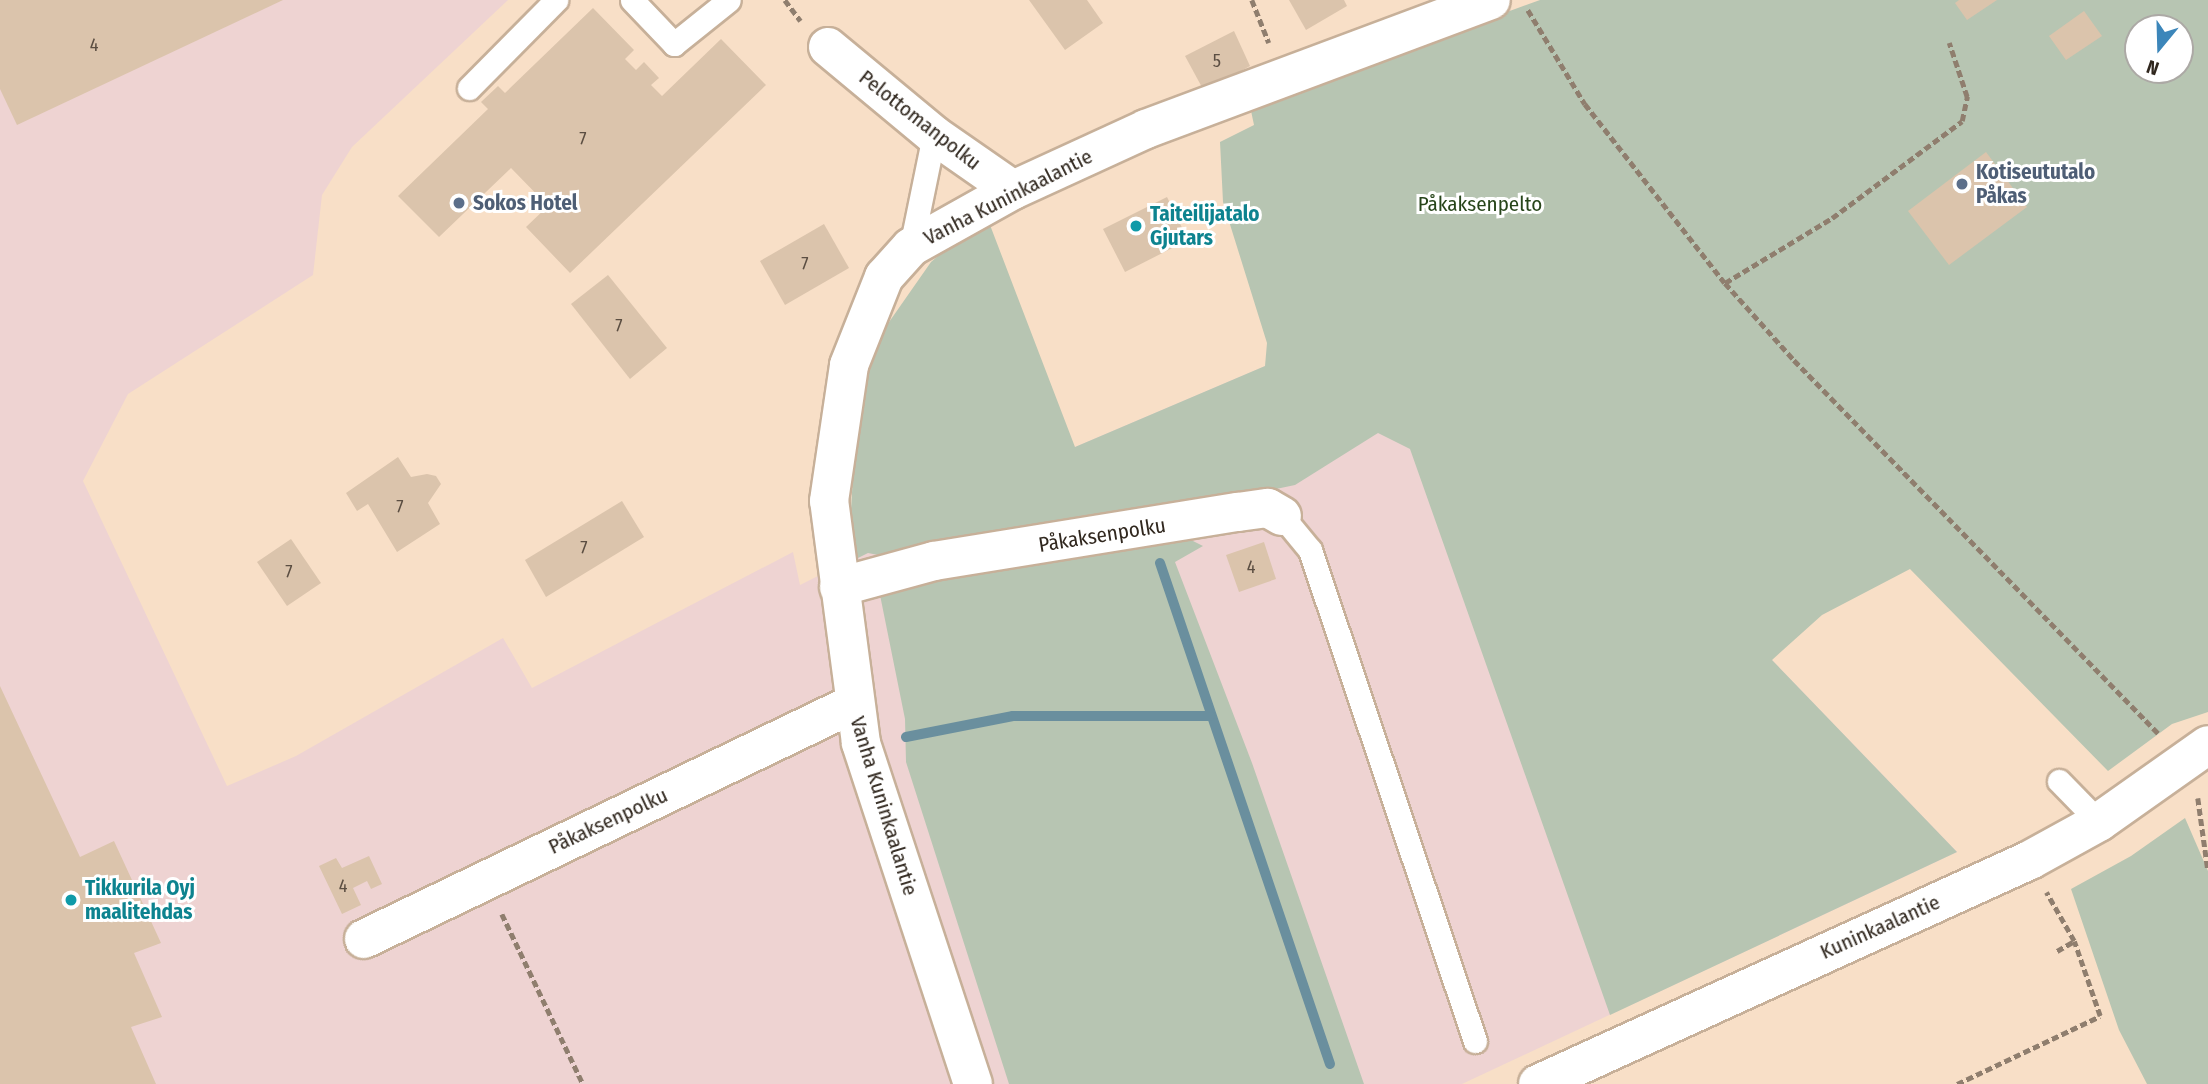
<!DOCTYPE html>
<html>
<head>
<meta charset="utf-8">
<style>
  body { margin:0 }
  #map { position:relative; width:2208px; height:1084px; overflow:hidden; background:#f8dfc7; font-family:"Fira Sans Condensed",sans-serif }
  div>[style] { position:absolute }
  .industrial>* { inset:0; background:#eed3d2 }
  .green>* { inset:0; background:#b7c5b2 }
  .stream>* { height:10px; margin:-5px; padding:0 5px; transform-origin:5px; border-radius:5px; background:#6a8f9e }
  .building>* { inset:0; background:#dbc4ac }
  .path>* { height:4.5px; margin-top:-2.25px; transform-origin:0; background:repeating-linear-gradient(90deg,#8f7e6e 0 7px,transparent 0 10.5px) }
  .roads { filter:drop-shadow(2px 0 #c7b099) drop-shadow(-2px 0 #c7b099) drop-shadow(0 2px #c7b099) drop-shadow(0 -2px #c7b099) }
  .lane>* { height:23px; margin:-11.5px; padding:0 11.5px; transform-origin:11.5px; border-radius:11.5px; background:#fff }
  .street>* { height:38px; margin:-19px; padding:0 19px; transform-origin:19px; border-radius:19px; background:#fff }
  .dots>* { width:19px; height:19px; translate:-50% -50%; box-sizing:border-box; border:4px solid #fff; border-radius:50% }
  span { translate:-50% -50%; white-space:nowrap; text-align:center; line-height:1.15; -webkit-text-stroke:6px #fff; paint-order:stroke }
  .number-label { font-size:18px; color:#5b4e42 }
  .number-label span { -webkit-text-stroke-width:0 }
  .street-label { font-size:21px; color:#30271e }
  .service-label { font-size:21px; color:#4e5e75; font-weight:700 }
  .left { translate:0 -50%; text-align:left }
  .park-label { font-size:21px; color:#27451a }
  .culture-label { font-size:21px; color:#0d838f; font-weight:700 }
  .north { position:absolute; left:2124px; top:14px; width:70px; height:70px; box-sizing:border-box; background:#fff; border:2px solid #aca9a5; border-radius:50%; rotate:199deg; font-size:19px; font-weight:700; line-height:28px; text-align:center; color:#30271e }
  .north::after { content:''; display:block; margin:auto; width:24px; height:32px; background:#3c86ba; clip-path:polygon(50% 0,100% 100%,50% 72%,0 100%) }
</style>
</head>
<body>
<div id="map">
  <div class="industrial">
    <div style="clip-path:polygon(0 0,508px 0,352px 147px,322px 195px,313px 275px,128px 394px,83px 481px,227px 786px,296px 756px,503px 638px,532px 688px,793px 552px,800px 585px,1075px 447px,1310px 347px,1772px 660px,1957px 852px,1462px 1084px,0 1084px)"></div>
  </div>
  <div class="green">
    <div style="clip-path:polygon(evenodd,1540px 0,2208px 0,2208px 712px,2172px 724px,2108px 771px,1910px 569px,1822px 615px,1772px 660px,1957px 852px,1610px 1015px,1410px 449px,1378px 433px,1295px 485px,1154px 515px,888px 557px,868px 553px,848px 563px,856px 422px,873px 345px,931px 262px,945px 250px,990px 225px,1075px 447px,1265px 366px,1267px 343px,1223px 202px,1220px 142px,1254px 125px,1250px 106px,1540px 0,2138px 28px,2180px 28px,2180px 70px,2138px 70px,2138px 28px)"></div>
    <div style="clip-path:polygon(1183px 536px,1203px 546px,1175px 562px,1252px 763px,1364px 1084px,1009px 1084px,906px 762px,905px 719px,879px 590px)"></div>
    <div style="clip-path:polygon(2185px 818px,2208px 871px,2208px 1084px,2147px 1084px,2119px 1030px,2071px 889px,2131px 856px)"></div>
  </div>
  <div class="stream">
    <div style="left:1160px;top:563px;width:529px;rotate:71.26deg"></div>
    <div style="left:906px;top:737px;width:109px;rotate:-11.1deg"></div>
    <div style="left:1013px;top:716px;width:197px"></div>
  </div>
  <div class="building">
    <div style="clip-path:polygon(0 0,283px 0,17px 125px,0 89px)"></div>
    <div style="clip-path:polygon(1029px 0,1087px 0,1103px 23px,1065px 50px)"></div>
    <div style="clip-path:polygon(1289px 0,1344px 0,1347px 6px,1306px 30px)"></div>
    <div style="clip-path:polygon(1959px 0,1997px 0,1967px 20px,1955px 3px)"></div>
    <div style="clip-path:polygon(593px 8px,634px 50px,625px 59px,636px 70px,644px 62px,659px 78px,651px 85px,662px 96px,721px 39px,766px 85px,570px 273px,526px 227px,548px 206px,511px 168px,439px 237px,398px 196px,488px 109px,481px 102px,498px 86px,505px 93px)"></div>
    <div style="clip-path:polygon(2084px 11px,2102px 36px,2066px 60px,2049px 36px)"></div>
    <div style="clip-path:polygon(1234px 31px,1250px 66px,1204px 91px,1185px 56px)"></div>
    <div style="clip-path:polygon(1986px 152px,2027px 207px,1949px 265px,1908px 211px)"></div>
    <div style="clip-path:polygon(1167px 197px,1188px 240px,1125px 272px,1103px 229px)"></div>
    <div style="clip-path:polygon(824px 224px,849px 268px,785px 305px,760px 261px)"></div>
    <div style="clip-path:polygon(608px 275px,667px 348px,630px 379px,571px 304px)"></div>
    <div style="clip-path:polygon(398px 457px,411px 477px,427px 474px,436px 476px,441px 484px,428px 503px,440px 524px,397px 552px,368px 504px,357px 511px,346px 493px)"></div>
    <div style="clip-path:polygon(622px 501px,644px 537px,546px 597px,525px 560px)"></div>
    <div style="clip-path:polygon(291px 539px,321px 583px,287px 606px,257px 562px)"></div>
    <div style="clip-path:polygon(1264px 542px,1276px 579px,1239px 592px,1226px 555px)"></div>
    <div style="clip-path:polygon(0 686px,80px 857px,114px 841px,161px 943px,134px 953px,162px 1017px,131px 1027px,156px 1084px,0 1084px)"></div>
    <div style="clip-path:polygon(369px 856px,382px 884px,371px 889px,367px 881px,353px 888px,361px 905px,342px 914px,319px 866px,336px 858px,342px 868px)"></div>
  </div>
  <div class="path">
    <div style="left:785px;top:0;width:26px;rotate:53deg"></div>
    <div style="left:1252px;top:0;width:46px;rotate:68.4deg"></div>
    <div style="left:1528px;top:10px;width:110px;rotate:58.8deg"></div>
    <div style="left:1585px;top:104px;width:227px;rotate:52deg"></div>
    <div style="left:1725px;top:283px;width:103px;rotate:48.1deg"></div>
    <div style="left:1794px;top:360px;width:524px;rotate:45.7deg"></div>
    <div style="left:1725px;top:283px;width:125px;rotate:-31.3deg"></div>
    <div style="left:1832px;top:218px;width:162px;rotate:-36.7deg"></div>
    <div style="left:1962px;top:121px;width:25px;rotate:-78deg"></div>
    <div style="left:1967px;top:97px;width:57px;rotate:-108.4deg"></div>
    <div style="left:2198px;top:798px;width:73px;rotate:82.1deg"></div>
    <div style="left:502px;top:914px;width:188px;rotate:64.5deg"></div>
    <div style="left:2057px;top:951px;width:20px;rotate:-30deg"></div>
    <div style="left:1957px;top:1084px;width:158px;rotate:-25.4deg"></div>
    <div style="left:2100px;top:1016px;width:79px;rotate:-109.1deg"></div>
    <div style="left:2074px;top:941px;width:56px;rotate:-119.7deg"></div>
  </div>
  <div class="roads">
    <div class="lane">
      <div style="left:632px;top:0;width:61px;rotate:46.3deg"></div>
      <div style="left:674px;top:44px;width:70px;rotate:-38.7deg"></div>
      <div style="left:469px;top:88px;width:124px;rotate:-45.3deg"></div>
      <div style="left:911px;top:247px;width:114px;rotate:-78.4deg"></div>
      <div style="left:1282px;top:516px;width:44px;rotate:50.5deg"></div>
      <div style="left:1310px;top:550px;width:518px;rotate:71.43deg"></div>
      <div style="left:2059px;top:781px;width:57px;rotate:45.7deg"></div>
    </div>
    <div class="street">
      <div style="left:828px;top:47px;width:138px;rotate:39.7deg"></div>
      <div style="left:934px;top:135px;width:96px;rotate:34.8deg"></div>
      <div style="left:839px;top:587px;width:98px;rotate:-15.3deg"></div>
      <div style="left:934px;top:561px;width:308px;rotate:-9.2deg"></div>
      <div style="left:1238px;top:512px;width:30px;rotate:-8deg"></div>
      <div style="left:1268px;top:508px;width:16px;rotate:30deg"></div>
      <div style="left:364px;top:939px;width:543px;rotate:-25.67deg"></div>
      <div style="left:973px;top:1084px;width:359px;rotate:-108.2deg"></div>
      <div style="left:861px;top:743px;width:244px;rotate:-97.5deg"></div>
      <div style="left:829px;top:501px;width:137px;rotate:-81.6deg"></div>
      <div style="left:849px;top:365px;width:95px;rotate:-68.3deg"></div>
      <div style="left:884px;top:277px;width:40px;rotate:-48deg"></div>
      <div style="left:911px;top:247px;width:117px;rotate:-29.2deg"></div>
      <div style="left:1013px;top:190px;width:146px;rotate:-24.6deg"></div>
      <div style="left:1146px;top:129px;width:368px;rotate:-20.5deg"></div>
      <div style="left:1538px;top:1084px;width:541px;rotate:-24.48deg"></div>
      <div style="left:2030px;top:860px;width:79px;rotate:-28.8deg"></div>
      <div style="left:2099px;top:822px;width:133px;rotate:-35.2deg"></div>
    </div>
  </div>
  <div class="dots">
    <div style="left:1962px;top:184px;background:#5c6f8a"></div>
    <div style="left:459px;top:203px;background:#5c6f8a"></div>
    <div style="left:1136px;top:226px;background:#0f9aa8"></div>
    <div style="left:71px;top:900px;background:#0f9aa8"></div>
  </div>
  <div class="number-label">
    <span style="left:94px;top:45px">4</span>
    <span style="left:1217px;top:61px">5</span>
    <span style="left:583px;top:139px">7</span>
    <span style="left:805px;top:264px">7</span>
    <span style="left:619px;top:326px">7</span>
    <span style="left:400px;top:507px">7</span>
    <span style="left:584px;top:548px">7</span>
    <span style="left:1251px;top:567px">4</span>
    <span style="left:289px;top:572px">7</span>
    <span style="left:343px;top:886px">4</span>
  </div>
  <div class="street-label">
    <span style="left:920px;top:120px;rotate:38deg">Pelottomanpolku</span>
    <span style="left:1008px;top:197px;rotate:-27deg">Vanha Kuninkaalantie</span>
    <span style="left:1102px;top:535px;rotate:-9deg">Påkaksenpolku</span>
    <span style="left:884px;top:806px;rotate:73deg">Vanha Kuninkaalantie</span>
    <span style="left:608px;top:821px;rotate:-25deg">Påkaksenpolku</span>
    <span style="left:1880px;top:927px;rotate:-24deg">Kuninkaalantie</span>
  </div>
  <div class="service-label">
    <span class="left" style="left:1976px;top:184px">Kotiseututalo<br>Påkas</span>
    <span class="left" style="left:473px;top:203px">Sokos Hotel</span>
  </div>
  <div class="park-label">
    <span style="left:1480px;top:204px">Påkaksenpelto</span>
  </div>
  <div class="culture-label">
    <span class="left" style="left:1150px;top:226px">Taiteilijatalo<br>Gjutars</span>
    <span class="left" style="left:85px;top:900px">Tikkurila Oyj<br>maalitehdas</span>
  </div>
  <div class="north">N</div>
</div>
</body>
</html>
